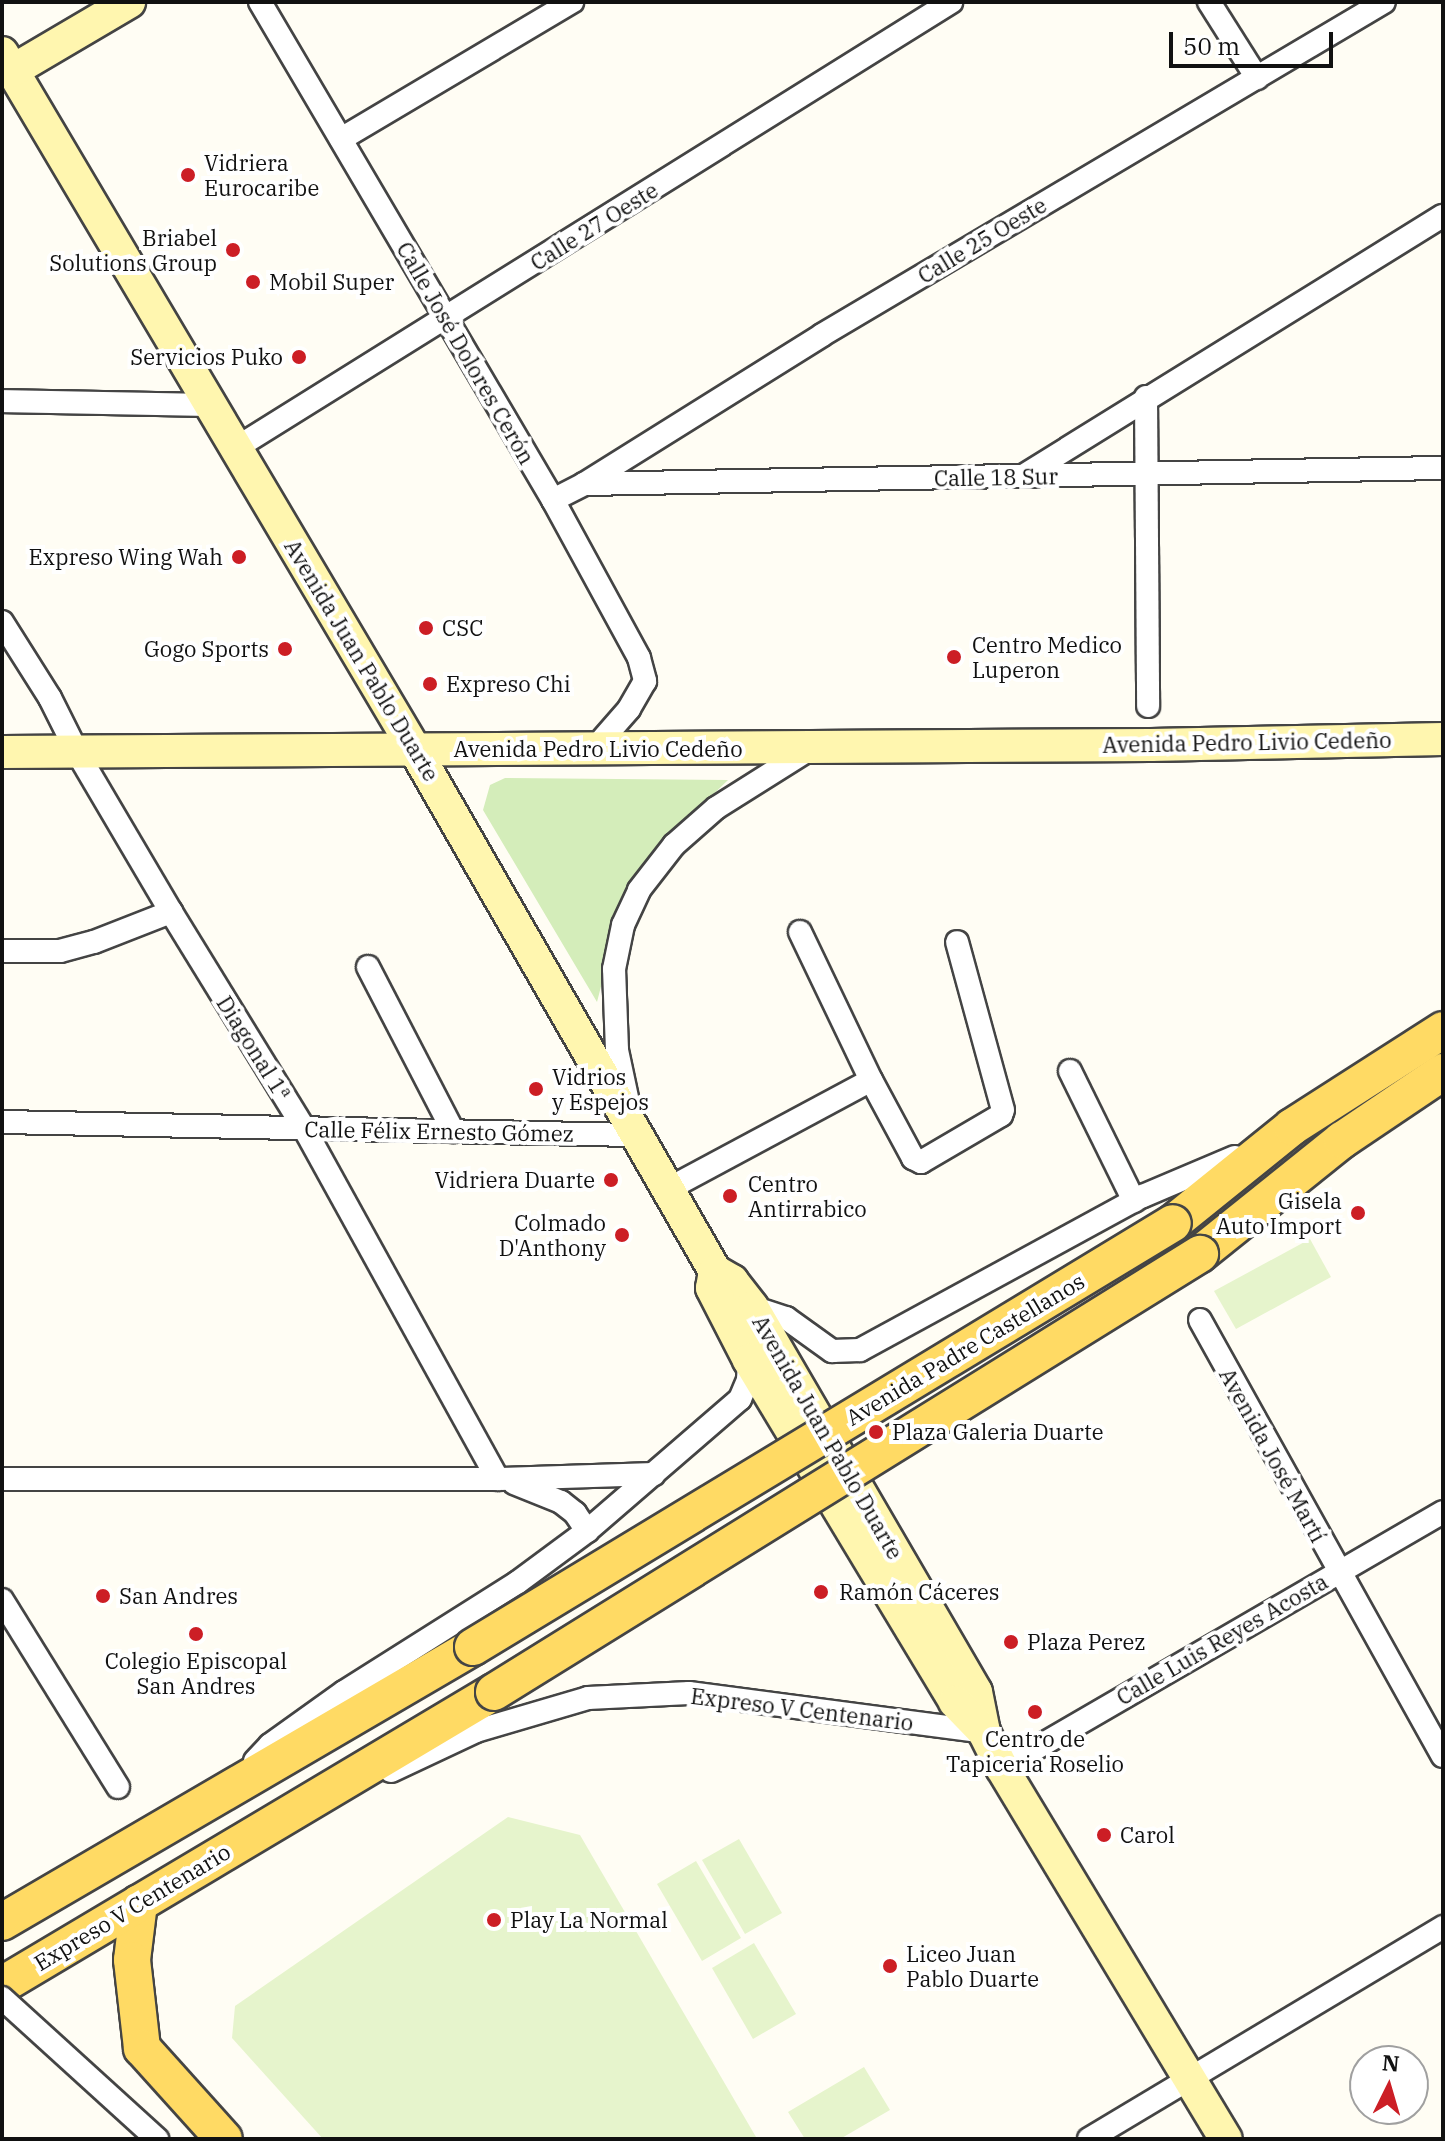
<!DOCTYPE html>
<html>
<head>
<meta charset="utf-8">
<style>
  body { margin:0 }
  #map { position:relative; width:1445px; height:2141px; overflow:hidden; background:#fffdf4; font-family:"IBM Plex Serif",serif }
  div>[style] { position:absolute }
  .green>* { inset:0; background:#d4edba }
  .pitch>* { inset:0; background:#e6f4cc }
  .roads { filter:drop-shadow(2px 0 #444) drop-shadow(-2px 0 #444) drop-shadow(0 2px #444) drop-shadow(0 -2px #444) }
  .street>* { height:22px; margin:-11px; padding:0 11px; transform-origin:11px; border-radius:11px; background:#fff }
  .secondary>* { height:32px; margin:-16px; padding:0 16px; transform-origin:16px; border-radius:16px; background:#fff6af }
  .primary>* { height:36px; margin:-18px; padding:0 18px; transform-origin:18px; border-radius:18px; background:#ffda64 }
  .bridges { filter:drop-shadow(2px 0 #444) drop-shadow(-2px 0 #444) drop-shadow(0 2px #444) drop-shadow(0 -2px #444) }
  .street-bridge>* { height:22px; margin:-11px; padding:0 11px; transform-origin:11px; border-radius:11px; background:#fff }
  .primary-bridge>* { height:36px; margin:-18px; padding:0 18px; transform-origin:18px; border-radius:18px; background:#ffda64 }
  .dots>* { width:22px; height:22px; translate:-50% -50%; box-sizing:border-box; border:4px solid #fff; border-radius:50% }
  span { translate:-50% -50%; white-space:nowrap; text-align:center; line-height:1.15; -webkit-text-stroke:8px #fff; paint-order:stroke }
  .poi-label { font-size:22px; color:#111 }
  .left { translate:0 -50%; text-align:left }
  .right { translate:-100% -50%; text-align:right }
  .street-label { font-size:22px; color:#111 }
  .frame { position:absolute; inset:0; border:4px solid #111; pointer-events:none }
  .north { position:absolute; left:1349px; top:2045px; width:80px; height:80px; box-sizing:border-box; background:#fff; border:2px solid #a0a0a0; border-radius:50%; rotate:5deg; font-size:22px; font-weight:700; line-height:32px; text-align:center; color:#111 }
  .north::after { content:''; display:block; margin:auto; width:28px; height:36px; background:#cc1e25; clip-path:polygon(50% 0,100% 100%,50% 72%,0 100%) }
  .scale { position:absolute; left:1169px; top:32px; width:164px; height:36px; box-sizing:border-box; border:4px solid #111; border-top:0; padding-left:10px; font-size:24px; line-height:28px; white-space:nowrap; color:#111; -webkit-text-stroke:6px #fff; paint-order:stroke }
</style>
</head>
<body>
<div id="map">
  <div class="green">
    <div style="clip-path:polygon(505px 778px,728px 780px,650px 856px,627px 885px,597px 1002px,483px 810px,490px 785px)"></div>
  </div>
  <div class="pitch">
    <div style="clip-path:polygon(1310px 1239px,1331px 1277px,1236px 1329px,1214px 1291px)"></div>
    <div style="clip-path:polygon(508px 1817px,580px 1835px,756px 2137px,323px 2139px,232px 2038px,235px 2006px)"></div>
    <div style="clip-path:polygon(739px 1839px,782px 1913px,745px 1934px,702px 1860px)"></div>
    <div style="clip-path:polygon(696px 1861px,741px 1938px,702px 1961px,657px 1884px)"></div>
    <div style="clip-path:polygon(754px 1943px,796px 2014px,753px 2039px,712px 1968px)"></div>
    <div style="clip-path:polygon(864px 2067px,890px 2110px,840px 2139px,805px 2139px,788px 2112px)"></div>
  </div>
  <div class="roads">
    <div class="street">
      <div style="left:260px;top:2px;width:578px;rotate:59.53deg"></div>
      <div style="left:553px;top:500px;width:180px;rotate:61.4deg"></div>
      <div style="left:639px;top:658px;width:24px;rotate:75deg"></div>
      <div style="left:645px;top:681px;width:32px;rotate:120deg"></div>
      <div style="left:629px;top:709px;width:53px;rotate:131.2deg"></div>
      <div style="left:1209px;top:2px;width:90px;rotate:57.7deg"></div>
      <div style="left:341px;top:139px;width:269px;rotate:-30.7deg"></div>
      <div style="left:1146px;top:397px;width:309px;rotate:89.6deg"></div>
      <div style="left:2px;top:401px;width:209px;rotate:1.1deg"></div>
      <div style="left:236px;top:448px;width:843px;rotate:-31.95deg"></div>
      <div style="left:1023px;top:476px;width:494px;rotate:-31.8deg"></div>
      <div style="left:584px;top:484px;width:281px;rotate:-32deg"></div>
      <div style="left:822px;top:335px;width:653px;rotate:-30.65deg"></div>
      <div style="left:553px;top:500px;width:35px;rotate:-27deg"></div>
      <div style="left:584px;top:484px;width:859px;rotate:-1.07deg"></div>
      <div style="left:2px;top:622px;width:90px;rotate:57.7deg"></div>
      <div style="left:50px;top:698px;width:63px;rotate:63.4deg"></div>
      <div style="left:78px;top:754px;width:183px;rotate:59.5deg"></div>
      <div style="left:171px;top:912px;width:254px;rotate:58.4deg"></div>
      <div style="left:304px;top:1128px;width:401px;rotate:61.1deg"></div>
      <div style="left:800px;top:932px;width:164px;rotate:64.4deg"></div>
      <div style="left:871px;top:1080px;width:89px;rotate:61.7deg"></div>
      <div style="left:913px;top:1158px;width:9px;rotate:27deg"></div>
      <div style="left:921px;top:1162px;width:93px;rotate:-30.4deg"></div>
      <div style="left:1001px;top:1115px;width:5px;rotate:-68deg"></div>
      <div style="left:1003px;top:1110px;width:174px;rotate:-105.3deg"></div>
      <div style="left:2px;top:951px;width:58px"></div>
      <div style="left:60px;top:951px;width:35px;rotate:-15deg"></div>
      <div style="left:94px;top:942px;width:83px;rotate:-21.3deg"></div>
      <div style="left:368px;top:967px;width:185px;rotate:62.6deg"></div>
      <div style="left:1070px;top:1071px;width:145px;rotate:63.8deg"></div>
      <div style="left:2px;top:1122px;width:633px;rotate:1.18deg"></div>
      <div style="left:635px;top:1135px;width:87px;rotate:-102deg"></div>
      <div style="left:617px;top:1050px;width:81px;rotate:-92.1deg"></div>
      <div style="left:614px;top:969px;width:45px;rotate:-78.4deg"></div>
      <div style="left:623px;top:925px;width:38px;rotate:-65deg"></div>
      <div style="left:639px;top:890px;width:57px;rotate:-52.1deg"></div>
      <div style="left:674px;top:845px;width:56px;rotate:-41.4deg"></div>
      <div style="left:716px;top:808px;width:109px;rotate:-32.2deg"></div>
      <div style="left:668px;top:1189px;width:230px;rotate:-28.2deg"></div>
      <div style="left:752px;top:1307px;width:36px;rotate:18deg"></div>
      <div style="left:786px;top:1318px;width:57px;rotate:35.7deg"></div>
      <div style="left:832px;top:1351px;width:28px;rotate:-2deg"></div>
      <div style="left:860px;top:1350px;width:322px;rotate:-28.6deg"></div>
      <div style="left:1143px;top:1196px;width:100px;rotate:-23deg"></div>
      <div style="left:1200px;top:1320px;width:499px;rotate:60.9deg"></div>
      <div style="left:2px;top:1479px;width:496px"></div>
      <div style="left:498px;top:1479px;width:156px;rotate:-1.8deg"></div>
      <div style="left:514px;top:1483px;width:51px;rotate:22deg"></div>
      <div style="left:561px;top:1502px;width:18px;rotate:38deg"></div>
      <div style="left:575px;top:1513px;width:22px;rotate:56deg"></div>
      <div style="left:2px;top:1600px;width:220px;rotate:58.2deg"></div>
      <div style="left:255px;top:1761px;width:22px;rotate:-47deg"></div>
      <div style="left:270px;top:1745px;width:91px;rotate:-35.6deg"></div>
      <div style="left:344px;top:1692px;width:206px;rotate:-32.3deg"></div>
      <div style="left:518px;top:1582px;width:86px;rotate:-36.5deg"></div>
      <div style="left:587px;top:1531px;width:202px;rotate:-40.8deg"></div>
      <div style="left:740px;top:1399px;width:21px;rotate:-67deg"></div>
      <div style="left:748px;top:1380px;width:20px;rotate:-87deg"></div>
      <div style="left:1002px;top:1768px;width:510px;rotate:-30.14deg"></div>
      <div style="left:391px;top:1771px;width:94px;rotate:-25.2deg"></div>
      <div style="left:476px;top:1731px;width:117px;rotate:-16.4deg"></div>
      <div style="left:588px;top:1698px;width:101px;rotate:-2.8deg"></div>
      <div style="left:689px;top:1693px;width:298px;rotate:7.5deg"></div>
      <div style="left:1089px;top:2139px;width:413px;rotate:-30.9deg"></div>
    </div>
    <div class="secondary">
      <div style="left:2px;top:53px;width:810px;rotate:59.35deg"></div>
      <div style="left:415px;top:750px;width:601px;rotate:60.07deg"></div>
      <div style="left:715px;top:1271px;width:20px;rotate:30deg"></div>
      <div style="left:732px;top:1281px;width:33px;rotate:52deg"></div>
      <div style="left:752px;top:1307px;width:445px;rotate:59.8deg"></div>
      <div style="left:976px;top:1692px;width:41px;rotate:78.7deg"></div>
      <div style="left:984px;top:1732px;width:40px;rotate:63.4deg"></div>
      <div style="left:1002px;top:1768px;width:433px;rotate:58.9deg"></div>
      <div style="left:12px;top:71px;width:136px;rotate:-30.5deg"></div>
      <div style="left:2px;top:752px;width:1149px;rotate:-0.35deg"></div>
      <div style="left:1151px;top:745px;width:292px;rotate:-1.2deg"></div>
      <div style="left:715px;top:1271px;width:17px;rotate:100deg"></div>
      <div style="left:712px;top:1288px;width:81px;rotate:62.8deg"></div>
      <div style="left:749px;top:1360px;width:399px;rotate:58.9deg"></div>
      <div style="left:955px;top:1702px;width:42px;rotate:46deg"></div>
    </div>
    <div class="primary">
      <div style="left:1173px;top:1223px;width:153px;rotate:-38.9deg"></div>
      <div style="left:1292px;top:1127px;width:179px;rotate:-32.7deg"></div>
      <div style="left:1200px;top:1254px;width:182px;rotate:-38.8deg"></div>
      <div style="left:1342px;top:1140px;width:122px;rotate:-34deg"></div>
      <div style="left:139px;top:1903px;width:57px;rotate:97deg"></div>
      <div style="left:132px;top:1960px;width:89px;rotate:83.5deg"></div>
      <div style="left:142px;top:2048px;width:122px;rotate:48deg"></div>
      <div style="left:2px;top:1922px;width:545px;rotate:-30.28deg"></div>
      <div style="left:2px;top:1985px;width:573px;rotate:-30.78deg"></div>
    </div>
  </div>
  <div class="bridges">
    <div class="street-bridge">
      <div style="left:2px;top:1998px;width:210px;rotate:42.3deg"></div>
    </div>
    <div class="primary-bridge">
      <div style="left:473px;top:1647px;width:818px;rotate:-31.2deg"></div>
      <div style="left:494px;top:1692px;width:831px;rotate:-31.82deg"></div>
    </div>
  </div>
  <div class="dots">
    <div style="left:188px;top:175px;background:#cc1e25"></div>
    <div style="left:233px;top:250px;background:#cc1e25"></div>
    <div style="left:253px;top:282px;background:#cc1e25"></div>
    <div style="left:299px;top:357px;background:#cc1e25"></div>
    <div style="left:239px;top:557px;background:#cc1e25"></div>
    <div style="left:426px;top:628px;background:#cc1e25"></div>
    <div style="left:285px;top:649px;background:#cc1e25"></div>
    <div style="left:954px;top:657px;background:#cc1e25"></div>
    <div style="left:430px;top:684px;background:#cc1e25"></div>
    <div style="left:536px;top:1089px;background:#cc1e25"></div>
    <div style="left:611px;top:1180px;background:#cc1e25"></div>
    <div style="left:730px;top:1196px;background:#cc1e25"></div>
    <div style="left:1358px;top:1213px;background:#cc1e25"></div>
    <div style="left:622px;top:1235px;background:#cc1e25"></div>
    <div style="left:876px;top:1432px;background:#cc1e25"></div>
    <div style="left:821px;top:1592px;background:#cc1e25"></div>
    <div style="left:103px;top:1596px;background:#cc1e25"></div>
    <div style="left:196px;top:1634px;background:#cc1e25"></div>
    <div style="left:1011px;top:1642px;background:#cc1e25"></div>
    <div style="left:1035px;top:1712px;background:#cc1e25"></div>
    <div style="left:1104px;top:1835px;background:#cc1e25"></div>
    <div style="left:494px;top:1920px;background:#cc1e25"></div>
    <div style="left:890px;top:1966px;background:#cc1e25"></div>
  </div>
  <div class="poi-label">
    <span class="left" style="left:204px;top:175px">Vidriera<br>Eurocaribe</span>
    <span class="right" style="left:217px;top:250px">Briabel<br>Solutions Group</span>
    <span class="left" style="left:269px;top:282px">Mobil Super</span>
    <span class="right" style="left:283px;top:357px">Servicios Puko</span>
    <span class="right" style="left:223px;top:557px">Expreso Wing Wah</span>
    <span class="left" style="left:442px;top:628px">CSC</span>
    <span class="left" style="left:972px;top:657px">Centro Medico<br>Luperon</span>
    <span class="right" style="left:269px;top:649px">Gogo Sports</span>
    <span class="left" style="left:446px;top:684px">Expreso Chi</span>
    <span class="left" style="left:552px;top:1089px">Vidrios<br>y Espejos</span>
    <span class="right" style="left:595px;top:1180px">Vidriera Duarte</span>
    <span class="left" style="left:748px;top:1196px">Centro<br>Antirrabico</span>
    <span class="right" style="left:1342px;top:1213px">Gisela<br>Auto Import</span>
    <span class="right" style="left:606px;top:1235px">Colmado<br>D'Anthony</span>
    <span class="left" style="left:892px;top:1432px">Plaza Galeria Duarte</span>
    <span class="left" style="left:839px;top:1592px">Ramón Cáceres</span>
    <span class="left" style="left:119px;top:1596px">San Andres</span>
    <span class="left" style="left:1027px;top:1642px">Plaza Perez</span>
    <span style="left:196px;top:1673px">Colegio Episcopal<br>San Andres</span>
    <span style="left:1035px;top:1751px">Centro de<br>Tapiceria Roselio</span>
    <span class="left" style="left:1120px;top:1835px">Carol</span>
    <span class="left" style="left:510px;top:1920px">Play La Normal</span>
    <span class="left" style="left:906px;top:1966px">Liceo Juan<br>Pablo Duarte</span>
  </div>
  <div class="street-label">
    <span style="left:594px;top:226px;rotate:-32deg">Calle 27 Oeste</span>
    <span style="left:982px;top:240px;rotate:-31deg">Calle 25 Oeste</span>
    <span style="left:466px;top:353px;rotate:60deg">Calle José Dolores Cerón</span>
    <span style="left:996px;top:477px;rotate:-1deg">Calle 18 Sur</span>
    <span style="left:362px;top:660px;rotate:59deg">Avenida Juan Pablo Duarte</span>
    <span style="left:1247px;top:742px;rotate:-1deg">Avenida Pedro Livio Cedeño</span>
    <span style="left:598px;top:749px">Avenida Pedro Livio Cedeño</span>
    <span style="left:254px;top:1048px;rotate:58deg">Diagonal 1ª</span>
    <span style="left:439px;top:1131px;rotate:1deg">Calle Félix Ernesto Gómez</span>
    <span style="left:965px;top:1349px;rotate:-31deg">Avenida Padre Castellanos</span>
    <span style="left:828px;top:1437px;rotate:60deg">Avenida Juan Pablo Duarte</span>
    <span style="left:1273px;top:1455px;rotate:61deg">Avenida José Martí</span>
    <span style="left:1222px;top:1639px;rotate:-30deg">Calle Luis Reyes Acosta</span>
    <span style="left:802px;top:1709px;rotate:7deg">Expreso V Centenario</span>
    <span style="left:132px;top:1907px;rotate:-31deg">Expreso V Centenario</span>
  </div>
  <div class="frame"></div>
  <div class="north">N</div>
  <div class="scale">50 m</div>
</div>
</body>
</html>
